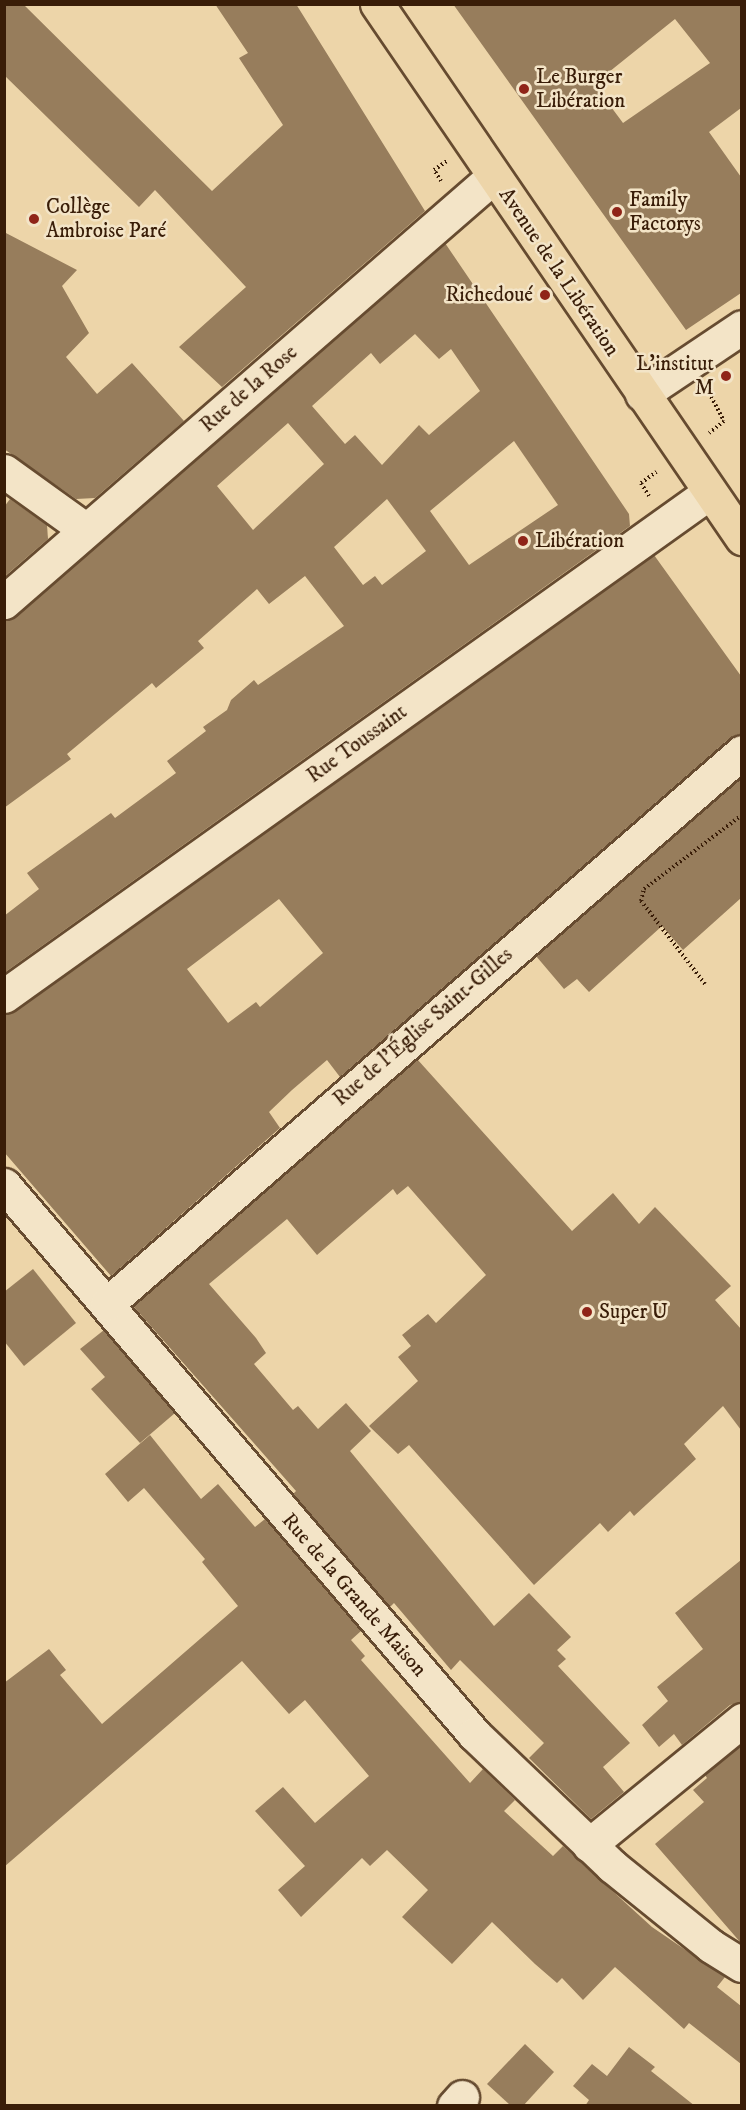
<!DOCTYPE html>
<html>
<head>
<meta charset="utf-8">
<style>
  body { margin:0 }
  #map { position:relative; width:746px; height:2110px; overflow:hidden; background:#edd5a9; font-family:"IM FELL DW Pica",serif }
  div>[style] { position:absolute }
  .building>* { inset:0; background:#977d5c }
  .path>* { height:4px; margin-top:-2px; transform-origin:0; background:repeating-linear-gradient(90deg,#391d08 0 1.5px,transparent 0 4.5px) }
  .roads { filter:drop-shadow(2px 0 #664b30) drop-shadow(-2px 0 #664b30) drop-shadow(0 2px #664b30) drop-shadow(0 -2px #664b30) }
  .minor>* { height:33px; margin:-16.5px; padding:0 16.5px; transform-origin:16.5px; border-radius:16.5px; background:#f3e4c7 }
  .major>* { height:33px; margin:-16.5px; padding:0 16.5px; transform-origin:16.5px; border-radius:16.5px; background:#edd5a9 }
  .dots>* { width:16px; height:16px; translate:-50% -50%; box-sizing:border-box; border:3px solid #f3e4c7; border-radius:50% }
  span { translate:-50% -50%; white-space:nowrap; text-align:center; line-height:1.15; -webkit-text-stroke:5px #f3e4c7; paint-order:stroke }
  .poi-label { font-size:21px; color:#391d08 }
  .left { translate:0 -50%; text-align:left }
  .right { translate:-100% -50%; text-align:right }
  .street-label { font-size:21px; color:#391d08 }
  .frame { position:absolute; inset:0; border:6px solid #391d08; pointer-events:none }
</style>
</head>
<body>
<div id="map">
  <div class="building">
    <div style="clip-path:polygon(4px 4px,23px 4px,212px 191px,283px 125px,239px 58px,248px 53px,215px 4px,296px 4px,425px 211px,222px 387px,179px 347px,246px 287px,155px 190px,139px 207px,4px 75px)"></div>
    <div style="clip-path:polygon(evenodd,453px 4px,741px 4px,741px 108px,709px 132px,741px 177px,741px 293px,686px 330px,453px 4px,675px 19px,710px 63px,623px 123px,594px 84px,675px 19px)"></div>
    <div style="clip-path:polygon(4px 232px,77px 270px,62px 286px,89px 333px,66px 357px,97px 394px,132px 363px,184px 421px,95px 498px,76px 499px,4px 449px)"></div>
    <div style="clip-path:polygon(evenodd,445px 243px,629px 514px,630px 526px,4px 973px,4px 916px,39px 889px,27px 873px,111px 813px,115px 818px,176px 773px,167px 761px,206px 731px,203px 727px,227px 710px,231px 700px,254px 680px,258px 685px,344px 626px,305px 576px,269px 604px,257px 589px,198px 641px,204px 648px,156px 688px,152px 683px,67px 754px,71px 759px,4px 808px,4px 620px,16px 616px,51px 586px,445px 243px,415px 334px,439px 359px,451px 349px,480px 391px,429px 435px,419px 425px,382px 465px,355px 435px,345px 444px,312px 406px,371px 353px,380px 364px,415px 334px,445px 243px,288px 423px,324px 464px,253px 530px,217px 486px,288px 423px,445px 243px,514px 441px,558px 505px,469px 565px,430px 511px,514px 441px,445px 243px,387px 499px,426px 551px,382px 585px,375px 576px,363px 585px,334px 547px,387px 499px)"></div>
    <div style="clip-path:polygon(10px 499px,47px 525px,48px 539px,4px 577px,4px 507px)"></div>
    <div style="clip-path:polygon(evenodd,654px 555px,741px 676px,741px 734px,730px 738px,340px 1077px,327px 1060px,292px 1090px,269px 1112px,280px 1128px,111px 1276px,4px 1152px,4px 1015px,15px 1011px,654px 555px,279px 899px,323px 953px,260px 1007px,256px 1002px,228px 1023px,187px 969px,279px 899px)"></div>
    <div style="clip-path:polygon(741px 777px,741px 898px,683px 950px,662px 926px,589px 992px,577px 979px,564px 989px,536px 956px)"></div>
    <div style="clip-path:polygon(417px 1059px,572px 1231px,613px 1193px,639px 1224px,655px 1207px,731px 1286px,715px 1300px,741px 1329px,741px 1430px,723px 1406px,684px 1444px,696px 1459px,634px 1516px,630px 1511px,608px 1532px,600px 1523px,534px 1585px,409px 1445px,398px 1454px,369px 1426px,418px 1381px,398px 1357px,411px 1346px,402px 1335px,428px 1314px,436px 1323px,486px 1275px,408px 1186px,397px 1195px,393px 1189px,317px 1255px,287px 1219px,209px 1284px,256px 1338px,266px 1353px,254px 1364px,293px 1410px,298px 1406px,318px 1429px,346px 1403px,371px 1431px,350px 1451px,494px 1626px,529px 1593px,571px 1637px,557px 1650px,566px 1659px,558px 1666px,630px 1743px,603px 1767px,624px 1792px,591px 1819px,529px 1758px,544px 1743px,460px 1660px,451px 1670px,394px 1603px,390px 1607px,293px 1494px,296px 1491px,274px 1466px,133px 1306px)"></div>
    <div style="clip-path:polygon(33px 1269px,76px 1323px,24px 1366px,4px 1341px,4px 1292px)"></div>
    <div style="clip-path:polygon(104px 1330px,175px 1413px,140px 1443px,91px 1389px,105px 1377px,80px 1349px)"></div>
    <div style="clip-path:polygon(150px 1435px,201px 1499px,218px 1484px,255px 1527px,265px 1519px,361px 1631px,351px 1640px,365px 1656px,361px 1660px,470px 1783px,483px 1769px,515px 1800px,504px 1811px,553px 1856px,563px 1846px,652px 1927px,725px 1977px,717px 1987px,741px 2006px,741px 2064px,689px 2023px,684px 2029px,615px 1967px,583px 2000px,562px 1978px,557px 1983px,535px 1964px,492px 1922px,452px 1964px,402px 1917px,428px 1890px,387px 1850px,370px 1866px,362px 1858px,301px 1917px,278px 1890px,305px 1866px,255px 1811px,283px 1787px,315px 1823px,369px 1776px,305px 1700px,289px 1714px,242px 1661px,4px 1867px,4px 1683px,49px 1649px,66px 1670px,60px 1675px,102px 1724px,238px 1606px,202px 1562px,205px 1559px,144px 1488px,128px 1502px,105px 1474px)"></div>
    <div style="clip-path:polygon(741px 1560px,741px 1702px,730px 1705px,682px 1745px,674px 1734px,659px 1747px,642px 1725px,668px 1701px,657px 1687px,703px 1649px,675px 1613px)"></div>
    <div style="clip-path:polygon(741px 1745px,741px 1943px,655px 1844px,704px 1802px,693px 1790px,707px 1778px,705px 1775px)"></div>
    <div style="clip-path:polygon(525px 2044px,554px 2072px,523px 2106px,511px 2106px,487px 2084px)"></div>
    <div style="clip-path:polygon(629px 2047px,655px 2067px,651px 2071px,695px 2106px,585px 2106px,589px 2100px,573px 2086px,592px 2064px,607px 2076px)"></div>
  </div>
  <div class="path">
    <div style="left:441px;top:181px;width:13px;rotate:-122deg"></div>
    <div style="left:434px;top:170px;width:16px;rotate:-35deg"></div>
    <div style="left:707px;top:389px;width:36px;rotate:62deg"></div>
    <div style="left:724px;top:421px;width:19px;rotate:141deg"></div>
    <div style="left:649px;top:496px;width:15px;rotate:-122deg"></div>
    <div style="left:641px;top:483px;width:19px;rotate:-36deg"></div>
    <div style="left:705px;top:984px;width:105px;rotate:-127.6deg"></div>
    <div style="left:641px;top:901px;width:12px;rotate:-76deg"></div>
    <div style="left:644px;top:889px;width:123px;rotate:-37.1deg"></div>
  </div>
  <div class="roads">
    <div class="minor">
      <div style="left:642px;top:394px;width:120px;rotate:-33.8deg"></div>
      <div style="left:4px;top:471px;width:101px;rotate:35.7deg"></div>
      <div style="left:4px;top:602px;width:649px;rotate:-41deg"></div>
      <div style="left:4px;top:996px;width:867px;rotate:-35.52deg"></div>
      <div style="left:4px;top:1185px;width:723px;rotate:49.43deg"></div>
      <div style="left:474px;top:1734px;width:191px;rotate:43.7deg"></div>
      <div style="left:612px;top:1866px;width:127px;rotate:38.9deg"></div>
      <div style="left:711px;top:1946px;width:36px;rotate:32deg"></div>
      <div style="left:107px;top:1304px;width:841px;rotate:-41deg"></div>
      <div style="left:589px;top:1845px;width:198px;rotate:-39.2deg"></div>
      <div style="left:454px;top:2106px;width:12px;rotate:-48deg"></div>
    </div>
    <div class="major">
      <div style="left:377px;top:4px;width:647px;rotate:55.65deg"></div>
    </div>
  </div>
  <div class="dots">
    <div style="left:524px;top:89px;background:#8f2418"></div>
    <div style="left:617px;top:212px;background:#8f2418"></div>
    <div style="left:34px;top:219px;background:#8f2418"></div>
    <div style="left:545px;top:295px;background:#8f2418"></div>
    <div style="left:726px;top:376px;background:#8f2418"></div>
    <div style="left:523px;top:541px;background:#8f2418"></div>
    <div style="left:587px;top:1312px;background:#8f2418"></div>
  </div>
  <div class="poi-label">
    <span class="left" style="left:536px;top:89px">Le Burger<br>Libération</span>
    <span class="left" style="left:629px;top:212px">Family<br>Factorys</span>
    <span class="left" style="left:46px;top:219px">Collège<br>Ambroise Paré</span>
    <span class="right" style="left:533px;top:295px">Richedoué</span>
    <span class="right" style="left:714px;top:376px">L'institut<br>M</span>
    <span class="left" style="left:535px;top:541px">Libération</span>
    <span class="left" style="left:599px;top:1312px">Super U</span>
  </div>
  <div class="street-label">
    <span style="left:559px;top:272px;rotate:56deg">Avenue de la Libération</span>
    <span style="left:249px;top:389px;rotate:-41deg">Rue de la Rose</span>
    <span style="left:357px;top:744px;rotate:-36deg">Rue Toussaint</span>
    <span style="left:423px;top:1027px;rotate:-41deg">Rue de l'Église Saint-Gilles</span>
    <span style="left:354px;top:1595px;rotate:49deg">Rue de la Grande Maison</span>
  </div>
  <div class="frame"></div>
</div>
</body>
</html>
